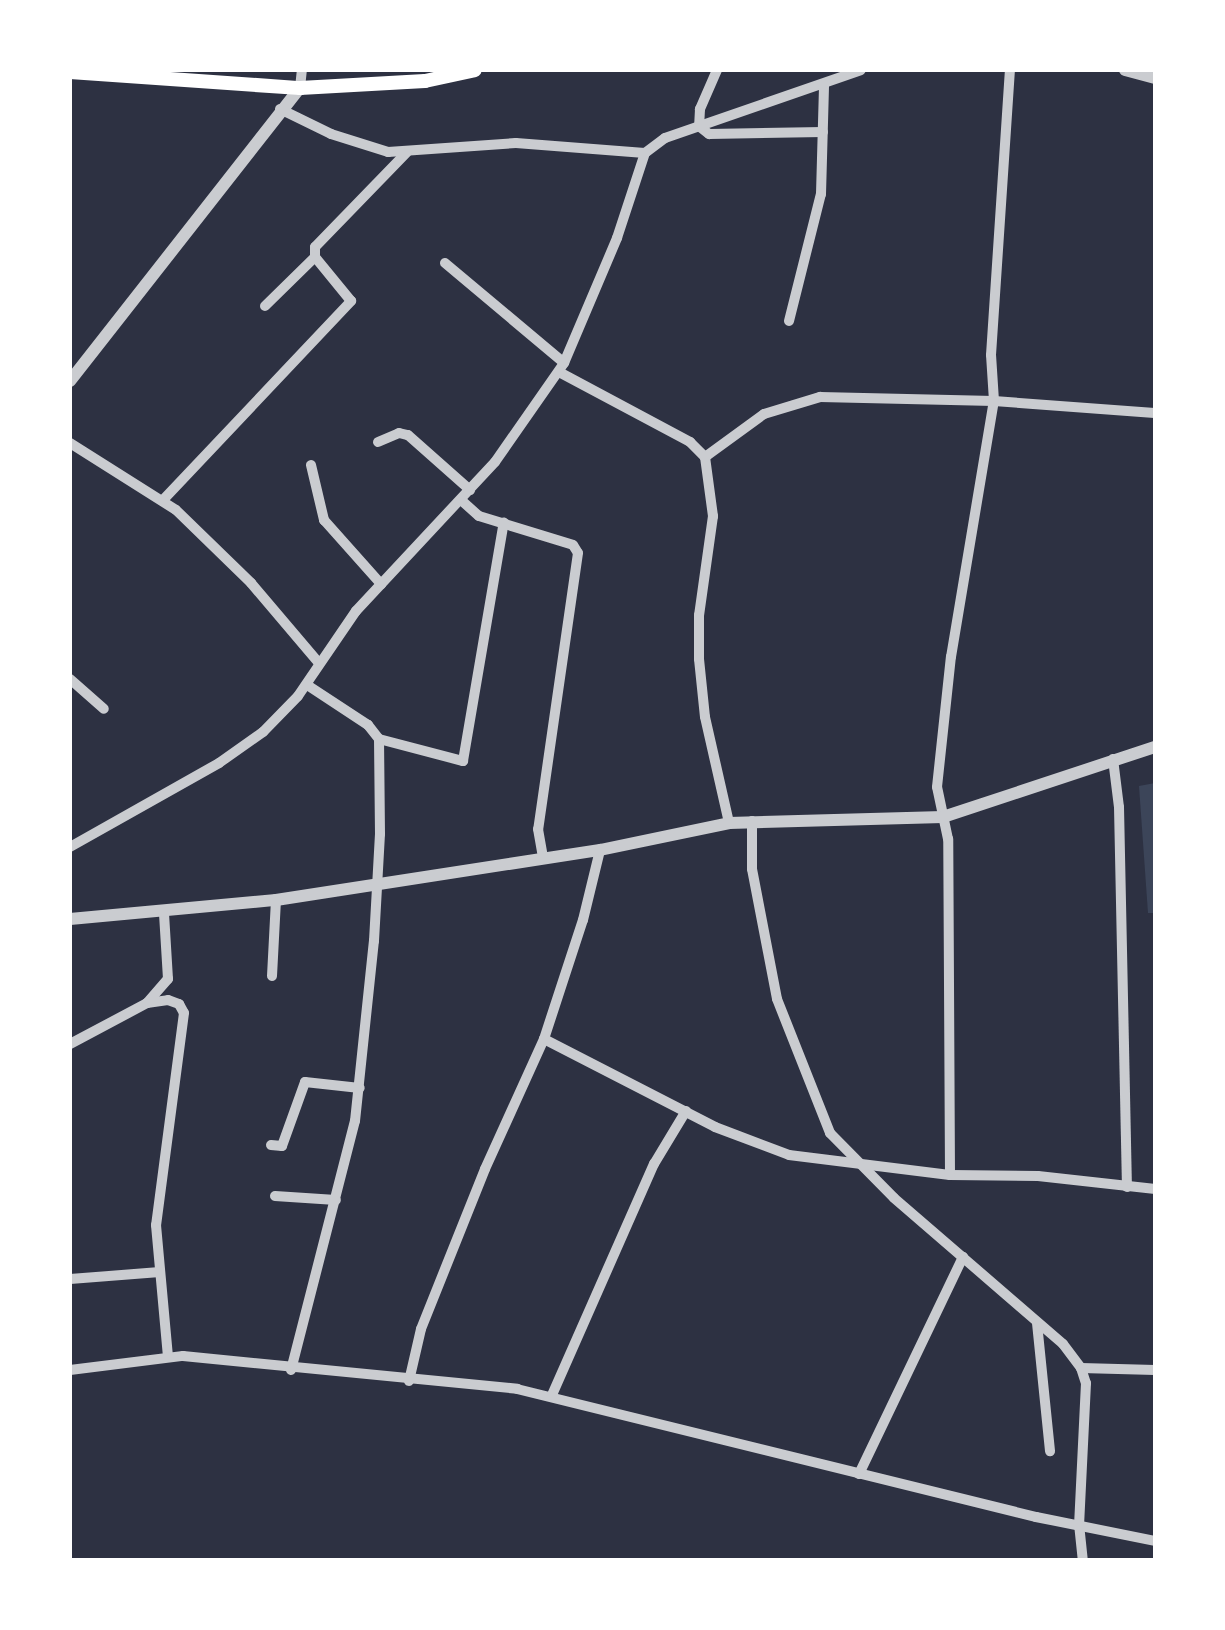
<!DOCTYPE html>
<html>
<head>
<meta charset="utf-8">
<style>
  body { margin:0 }
  #map { position:relative; width:1225px; height:1630px; overflow:hidden; background:#2d3142; font-family:Barlow,sans-serif }
  div>[style] { position:absolute }
  .green>* { inset:0; background:#3c4559 }
  .minor>* { height:10px; margin:-5px; padding:0 5px; transform-origin:5px; border-radius:5px; background:#caccd0 }
  .tertiary>* { height:12px; margin:-6px; padding:0 6px; transform-origin:6px; border-radius:6px; background:#caccd0 }
  .secondary>* { height:14px; margin:-7px; padding:0 7px; transform-origin:7px; border-radius:7px; background:#fff }
  span { translate:-50% -50%; white-space:nowrap; text-align:center; line-height:1.15; -webkit-text-stroke:8px #fff; paint-order:stroke }
  .frame { position:absolute; inset:0; border:72px solid #fff; pointer-events:none }
</style>
</head>
<body>
<div id="map">
  <div class="green">
    <div style="clip-path:polygon(1155px 783px,1155px 913px,1148px 913px,1139px 786px)"></div>
  </div>
  <div class="minor">
    <div style="left:717px;top:70px;width:43px;rotate:113.6deg"></div>
    <div style="left:700px;top:109px;width:17px;rotate:93deg"></div>
    <div style="left:699px;top:126px;width:13px;rotate:39deg"></div>
    <div style="left:709px;top:134px;width:114px;rotate:-1deg"></div>
    <div style="left:300px;top:88px;width:18px;rotate:-84deg"></div>
    <div style="left:280px;top:109px;width:57px;rotate:26.1deg"></div>
    <div style="left:331px;top:134px;width:60px;rotate:17.5deg"></div>
    <div style="left:388px;top:152px;width:128px;rotate:-4deg"></div>
    <div style="left:516px;top:143px;width:129px;rotate:4.4deg"></div>
    <div style="left:645px;top:153px;width:25px;rotate:-37deg"></div>
    <div style="left:665px;top:138px;width:207px;rotate:-19.1deg"></div>
    <div style="left:445px;top:263px;width:155px;rotate:40deg"></div>
    <div style="left:265px;top:306px;width:70px;rotate:-44.4deg"></div>
    <div style="left:789px;top:321px;width:131px;rotate:-75.9deg"></div>
    <div style="left:821px;top:194px;width:109px;rotate:-88.4deg"></div>
    <div style="left:559px;top:372px;width:149px;rotate:28.1deg"></div>
    <div style="left:690px;top:442px;width:21px;rotate:45deg"></div>
    <div style="left:705px;top:457px;width:60px;rotate:82.3deg"></div>
    <div style="left:713px;top:516px;width:100px;rotate:98deg"></div>
    <div style="left:699px;top:615px;width:44px;rotate:90deg"></div>
    <div style="left:699px;top:659px;width:58px;rotate:84.1deg"></div>
    <div style="left:705px;top:717px;width:109px;rotate:77.2deg"></div>
    <div style="left:378px;top:442px;width:23px;rotate:-23deg"></div>
    <div style="left:399px;top:433px;width:9px;rotate:13deg"></div>
    <div style="left:408px;top:435px;width:83px;rotate:41.6deg"></div>
    <div style="left:70px;top:443px;width:125px;rotate:32.3deg"></div>
    <div style="left:176px;top:510px;width:105px;rotate:44.2deg"></div>
    <div style="left:251px;top:583px;width:104px;rotate:49.7deg"></div>
    <div style="left:705px;top:457px;width:73px;rotate:-36.1deg"></div>
    <div style="left:764px;top:414px;width:59px;rotate:-16.9deg"></div>
    <div style="left:820px;top:397px;width:174px;rotate:1.3deg"></div>
    <div style="left:994px;top:401px;width:161px;rotate:4.3deg"></div>
    <div style="left:311px;top:465px;width:57px;rotate:76.7deg"></div>
    <div style="left:324px;top:520px;width:86px;rotate:48.3deg"></div>
    <div style="left:163px;top:500px;width:274px;rotate:-46.6deg"></div>
    <div style="left:351px;top:301px;width:57px;rotate:-129.3deg"></div>
    <div style="left:315px;top:257px;width:10px;rotate:-90deg"></div>
    <div style="left:315px;top:247px;width:132px;rotate:-45.9deg"></div>
    <div style="left:461px;top:500px;width:24px;rotate:42deg"></div>
    <div style="left:479px;top:516px;width:98px;rotate:17.1deg"></div>
    <div style="left:573px;top:545px;width:9px;rotate:58deg"></div>
    <div style="left:578px;top:553px;width:279px;rotate:98.2deg"></div>
    <div style="left:538px;top:829px;width:28px;rotate:80deg"></div>
    <div style="left:70px;top:679px;width:45px;rotate:41.4deg"></div>
    <div style="left:379px;top:739px;width:87px;rotate:14.7deg"></div>
    <div style="left:463px;top:761px;width:242px;rotate:-80.3deg"></div>
    <div style="left:1113px;top:759px;width:48px;rotate:82.9deg"></div>
    <div style="left:1119px;top:807px;width:380px;rotate:88.8deg"></div>
    <div style="left:752px;top:821px;width:48px;rotate:90deg"></div>
    <div style="left:752px;top:869px;width:132px;rotate:79.1deg"></div>
    <div style="left:777px;top:999px;width:144px;rotate:68.4deg"></div>
    <div style="left:830px;top:1133px;width:91px;rotate:45.4deg"></div>
    <div style="left:894px;top:1198px;width:223px;rotate:40.8deg"></div>
    <div style="left:1063px;top:1344px;width:30px;rotate:53deg"></div>
    <div style="left:1081px;top:1368px;width:16px;rotate:72deg"></div>
    <div style="left:1086px;top:1383px;width:141px;rotate:92.8deg"></div>
    <div style="left:1079px;top:1524px;width:36px;rotate:84deg"></div>
    <div style="left:70px;top:847px;width:171px;rotate:-29.4deg"></div>
    <div style="left:219px;top:763px;width:54px;rotate:-35.2deg"></div>
    <div style="left:263px;top:732px;width:50px;rotate:-45.8deg"></div>
    <div style="left:298px;top:696px;width:103px;rotate:-55.7deg"></div>
    <div style="left:356px;top:611px;width:204px;rotate:-47deg"></div>
    <div style="left:495px;top:462px;width:121px;rotate:-55.1deg"></div>
    <div style="left:564px;top:363px;width:136px;rotate:-67deg"></div>
    <div style="left:617px;top:238px;width:89px;rotate:-71.8deg"></div>
    <div style="left:272px;top:976px;width:76px;rotate:-87deg"></div>
    <div style="left:147px;top:1003px;width:21px;rotate:-8deg"></div>
    <div style="left:168px;top:1000px;width:12px;rotate:20deg"></div>
    <div style="left:179px;top:1004px;width:10px;rotate:61deg"></div>
    <div style="left:184px;top:1013px;width:214px;rotate:97.5deg"></div>
    <div style="left:156px;top:1225px;width:132px;rotate:84.8deg"></div>
    <div style="left:544px;top:1039px;width:192px;rotate:27.2deg"></div>
    <div style="left:715px;top:1127px;width:79px;rotate:20.7deg"></div>
    <div style="left:789px;top:1155px;width:162px;rotate:7.1deg"></div>
    <div style="left:950px;top:1175px;width:88px;rotate:0.7deg"></div>
    <div style="left:1038px;top:1176px;width:118px;rotate:6.3deg"></div>
    <div style="left:70px;top:1044px;width:87px;rotate:-28deg"></div>
    <div style="left:147px;top:1003px;width:32px;rotate:-49deg"></div>
    <div style="left:168px;top:979px;width:66px;rotate:-93.5deg"></div>
    <div style="left:271px;top:1145px;width:11px;rotate:5deg"></div>
    <div style="left:282px;top:1146px;width:68px;rotate:-70.2deg"></div>
    <div style="left:305px;top:1082px;width:55px;rotate:6.2deg"></div>
    <div style="left:950px;top:1175px;width:336px;rotate:-90.3deg"></div>
    <div style="left:948px;top:839px;width:53px;rotate:-101.9deg"></div>
    <div style="left:937px;top:787px;width:131px;rotate:-83.9deg"></div>
    <div style="left:951px;top:657px;width:260px;rotate:-80.5deg"></div>
    <div style="left:994px;top:401px;width:46px;rotate:-93.7deg"></div>
    <div style="left:991px;top:355px;width:286px;rotate:-86.2deg"></div>
    <div style="left:275px;top:1196px;width:61px;rotate:3.8deg"></div>
    <div style="left:70px;top:1279px;width:90px;rotate:-4.4deg"></div>
    <div style="left:1037px;top:1323px;width:129px;rotate:84.2deg"></div>
    <div style="left:1081px;top:1368px;width:74px;rotate:1.5deg"></div>
    <div style="left:70px;top:1370px;width:114px;rotate:-7.1deg"></div>
    <div style="left:183px;top:1356px;width:336px;rotate:5.6deg"></div>
    <div style="left:517px;top:1389px;width:535px;rotate:13.85deg"></div>
    <div style="left:1036px;top:1517px;width:121px;rotate:11.4deg"></div>
    <div style="left:291px;top:1370px;width:257px;rotate:-75.6deg"></div>
    <div style="left:355px;top:1121px;width:181px;rotate:-84deg"></div>
    <div style="left:374px;top:941px;width:107px;rotate:-86.8deg"></div>
    <div style="left:380px;top:834px;width:95px;rotate:-90.6deg"></div>
    <div style="left:379px;top:739px;width:18px;rotate:-128deg"></div>
    <div style="left:368px;top:725px;width:73px;rotate:-146.7deg"></div>
    <div style="left:409px;top:1381px;width:53px;rotate:-77deg"></div>
    <div style="left:421px;top:1329px;width:172px;rotate:-68.2deg"></div>
    <div style="left:485px;top:1169px;width:143px;rotate:-65.6deg"></div>
    <div style="left:544px;top:1039px;width:125px;rotate:-71.9deg"></div>
    <div style="left:583px;top:920px;width:72px;rotate:-76.3deg"></div>
    <div style="left:552px;top:1395px;width:253px;rotate:-66.2deg"></div>
    <div style="left:654px;top:1164px;width:62px;rotate:-58.9deg"></div>
    <div style="left:859px;top:1474px;width:241px;rotate:-64.4deg"></div>
  </div>
  <div class="tertiary">
    <div style="left:1125px;top:70px;width:31px;rotate:15deg"></div>
    <div style="left:70px;top:381px;width:372px;rotate:-51.9deg"></div>
    <div style="left:70px;top:919px;width:207px;rotate:-5.3deg"></div>
    <div style="left:276px;top:900px;width:328px;rotate:-8.8deg"></div>
    <div style="left:600px;top:850px;width:132px;rotate:-11.8deg"></div>
    <div style="left:729px;top:823px;width:214px;rotate:-1.6deg"></div>
    <div style="left:943px;top:817px;width:223px;rotate:-18.3deg"></div>
  </div>
  <div class="secondary">
    <div style="left:70px;top:72px;width:231px;rotate:4deg"></div>
    <div style="left:300px;top:88px;width:125px;rotate:-3.2deg"></div>
    <div style="left:425px;top:81px;width:51px;rotate:-12.4deg"></div>
  </div>
  <div class="frame"></div>
</div>
</body>
</html>
